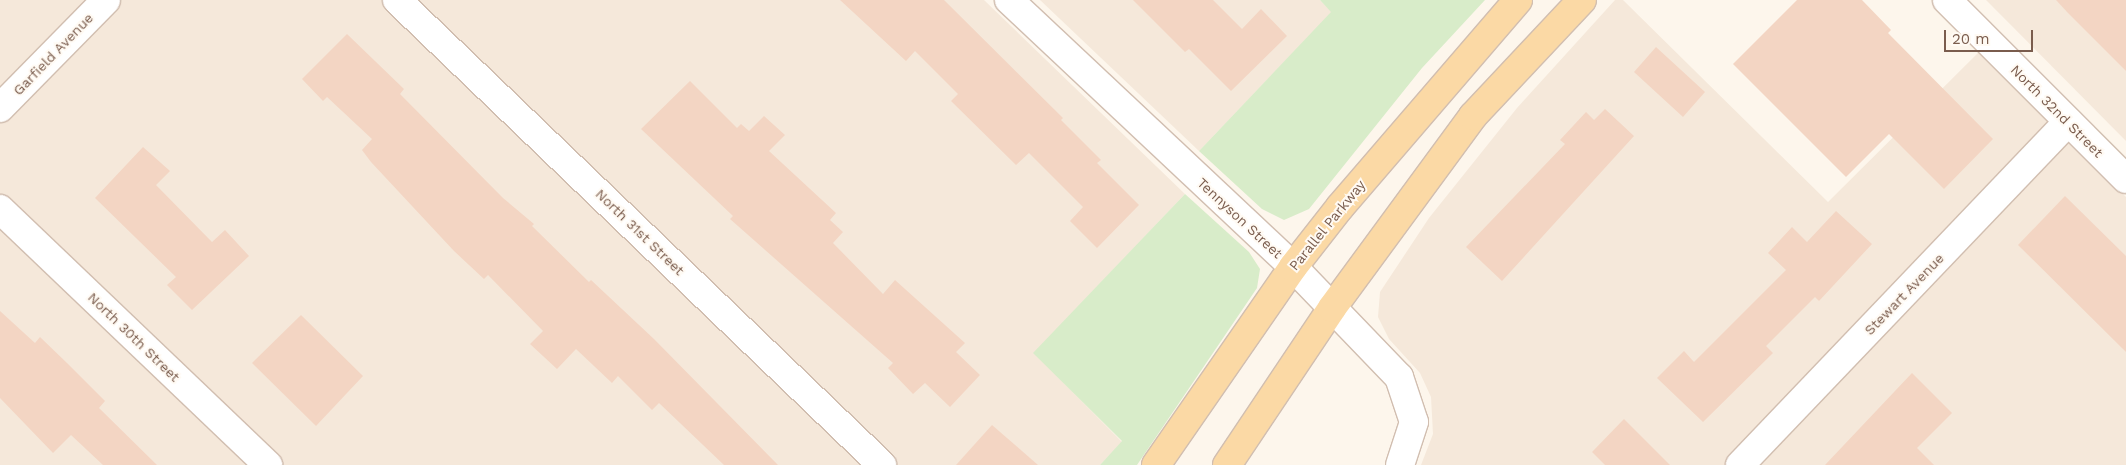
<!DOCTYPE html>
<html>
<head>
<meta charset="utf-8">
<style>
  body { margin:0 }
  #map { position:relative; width:2126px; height:465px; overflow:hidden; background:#fdf6ec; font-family:"Work Sans",sans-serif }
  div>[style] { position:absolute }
  .residential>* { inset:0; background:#f5e8da }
  .green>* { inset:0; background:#d8ecc9 }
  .building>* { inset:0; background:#f3d5c3 }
  .roads { filter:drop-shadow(1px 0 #d1beb0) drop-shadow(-1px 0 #d1beb0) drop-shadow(0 1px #d1beb0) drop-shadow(0 -1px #d1beb0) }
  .minor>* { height:28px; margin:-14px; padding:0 14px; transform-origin:14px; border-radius:14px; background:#fff }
  .major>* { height:28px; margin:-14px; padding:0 14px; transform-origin:14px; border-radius:14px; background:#fbd9a5 }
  span { translate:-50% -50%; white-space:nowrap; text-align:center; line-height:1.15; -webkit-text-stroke:4px #fffaf3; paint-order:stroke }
  .street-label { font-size:14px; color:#7a5c4d }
  .scale { position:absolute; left:1944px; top:30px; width:89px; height:22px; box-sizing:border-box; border:2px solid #7a5c4d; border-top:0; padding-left:6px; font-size:15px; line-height:18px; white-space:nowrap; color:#7a5c4d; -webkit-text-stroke:4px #fffaf3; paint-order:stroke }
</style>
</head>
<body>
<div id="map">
  <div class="residential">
    <div style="clip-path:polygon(0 0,984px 0,1185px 194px,1034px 353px,1122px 442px,1100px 465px,0 465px)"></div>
    <div style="clip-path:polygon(1040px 0,1320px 0,1332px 12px,1199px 151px)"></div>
    <div style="clip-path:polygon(1615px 0,1623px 0,1828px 202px,1981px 50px,2126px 197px,2126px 465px,1421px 465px,1433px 434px,1431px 397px,1420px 373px,1389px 339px,1378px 317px,1380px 292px,1429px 218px,1517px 108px)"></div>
    <div style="clip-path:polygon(1986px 0,2126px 0,2126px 141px)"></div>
  </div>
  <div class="green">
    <div style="clip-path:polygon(1320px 0,1485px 0,1422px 68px,1309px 209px,1284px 220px,1262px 209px,1199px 151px,1331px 12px)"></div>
    <div style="clip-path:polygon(1185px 194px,1249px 252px,1260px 269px,1257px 288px,1137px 465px,1100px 465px,1122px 441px,1033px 353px)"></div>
  </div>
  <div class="building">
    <div style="clip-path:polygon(840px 0,944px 0,1063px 118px,1061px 120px,1101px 160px,1097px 163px,1139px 205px,1097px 248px,1070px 221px,1083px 207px,1029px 153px,1016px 165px,951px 101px,958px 94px,915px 51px,906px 61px)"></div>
    <div style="clip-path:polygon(1133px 0,1213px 0,1242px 29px,1261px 9px,1287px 36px,1231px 91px,1189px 49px,1185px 52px)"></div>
    <div style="clip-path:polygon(1797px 0,1862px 0,1891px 30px,1888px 33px,1993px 139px,1944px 189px,1889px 134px,1846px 177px,1733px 64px)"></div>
    <div style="clip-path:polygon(2056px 0,2126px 0,2126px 71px,2068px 13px)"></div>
    <div style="clip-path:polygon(347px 34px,404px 89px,400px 94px,503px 198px,534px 224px,532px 226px,589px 282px,591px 280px,654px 339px,778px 465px,724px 465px,659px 403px,652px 410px,618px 376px,612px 383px,576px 349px,557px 369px,530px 344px,543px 331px,488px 275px,484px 279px,454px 251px,371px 162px,362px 150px,372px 139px,327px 97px,323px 101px,302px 79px)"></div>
    <div style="clip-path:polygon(1656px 47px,1705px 92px,1683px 117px,1634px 72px)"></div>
    <div style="clip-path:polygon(690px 81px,737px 128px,741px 124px,749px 131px,764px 116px,785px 135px,769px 151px,836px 213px,830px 220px,843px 232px,833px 243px,883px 294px,895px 280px,965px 343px,956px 352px,980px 375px,950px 407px,925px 383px,913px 394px,888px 368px,893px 363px,730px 219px,733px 216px,641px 129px)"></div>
    <div style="clip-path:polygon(1605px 109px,1634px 136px,1502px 281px,1466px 247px,1565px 144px,1560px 140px,1586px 112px,1594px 120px)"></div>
    <div style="clip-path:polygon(143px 147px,170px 171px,156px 185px,212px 242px,225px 230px,249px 256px,192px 310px,167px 285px,176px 277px,95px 198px)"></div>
    <div style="clip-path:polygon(2065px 196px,2126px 256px,2126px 352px,2018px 245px)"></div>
    <div style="clip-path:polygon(1836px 211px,1872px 244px,1819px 301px,1815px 297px,1766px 346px,1773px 353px,1703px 422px,1657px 378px,1684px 351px,1694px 362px,1786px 270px,1768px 253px,1792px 227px,1807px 242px)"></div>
    <div style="clip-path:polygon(0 311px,35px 343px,40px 337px,67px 363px,105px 401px,99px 408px,157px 465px,103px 465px,71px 435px,53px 453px,0 398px)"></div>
    <div style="clip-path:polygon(301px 315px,363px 376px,316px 426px,252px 363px)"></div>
    <div style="clip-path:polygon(1912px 373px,1952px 413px,1917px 448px,1934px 465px,1825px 465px)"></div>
    <div style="clip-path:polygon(1624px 419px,1670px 465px,1605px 465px,1592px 452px)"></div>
    <div style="clip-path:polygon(992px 425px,1038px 465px,956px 465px)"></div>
  </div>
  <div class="roads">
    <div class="minor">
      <div style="left:397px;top:0;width:672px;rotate:43.79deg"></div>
      <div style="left:1009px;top:0;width:390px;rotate:43.2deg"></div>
      <div style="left:1293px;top:267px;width:153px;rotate:46.1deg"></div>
      <div style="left:1399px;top:377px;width:47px;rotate:71.6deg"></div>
      <div style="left:1414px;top:422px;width:45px;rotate:108deg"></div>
      <div style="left:1947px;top:0;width:253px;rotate:45deg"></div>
      <div style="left:0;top:108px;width:151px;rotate:-45.5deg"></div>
      <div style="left:0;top:209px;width:371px;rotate:43.7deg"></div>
      <div style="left:1740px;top:465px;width:475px;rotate:-46.3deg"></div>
    </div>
    <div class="major">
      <div style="left:1156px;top:465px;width:241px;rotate:-55.3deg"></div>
      <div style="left:1293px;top:267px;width:76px;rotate:-51.9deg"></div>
      <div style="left:1340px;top:207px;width:273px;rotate:-49.3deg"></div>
      <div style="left:1227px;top:465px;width:189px;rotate:-56.2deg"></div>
      <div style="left:1332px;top:308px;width:238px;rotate:-53.7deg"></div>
      <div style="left:1473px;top:116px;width:159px;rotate:-46.8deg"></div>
    </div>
  </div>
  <div class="street-label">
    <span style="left:53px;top:54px;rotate:-46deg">Garfield Avenue</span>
    <span style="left:2057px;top:111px;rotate:45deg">North 32nd Street</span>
    <span style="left:1240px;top:218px;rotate:43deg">Tennyson Street</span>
    <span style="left:1327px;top:225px;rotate:-51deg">Parallel Parkway</span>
    <span style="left:640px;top:232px;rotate:44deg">North 31st Street</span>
    <span style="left:1904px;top:294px;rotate:-46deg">Stewart Avenue</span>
    <span style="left:134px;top:337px;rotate:44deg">North 30th Street</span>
  </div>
  <div class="scale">20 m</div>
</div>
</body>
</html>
